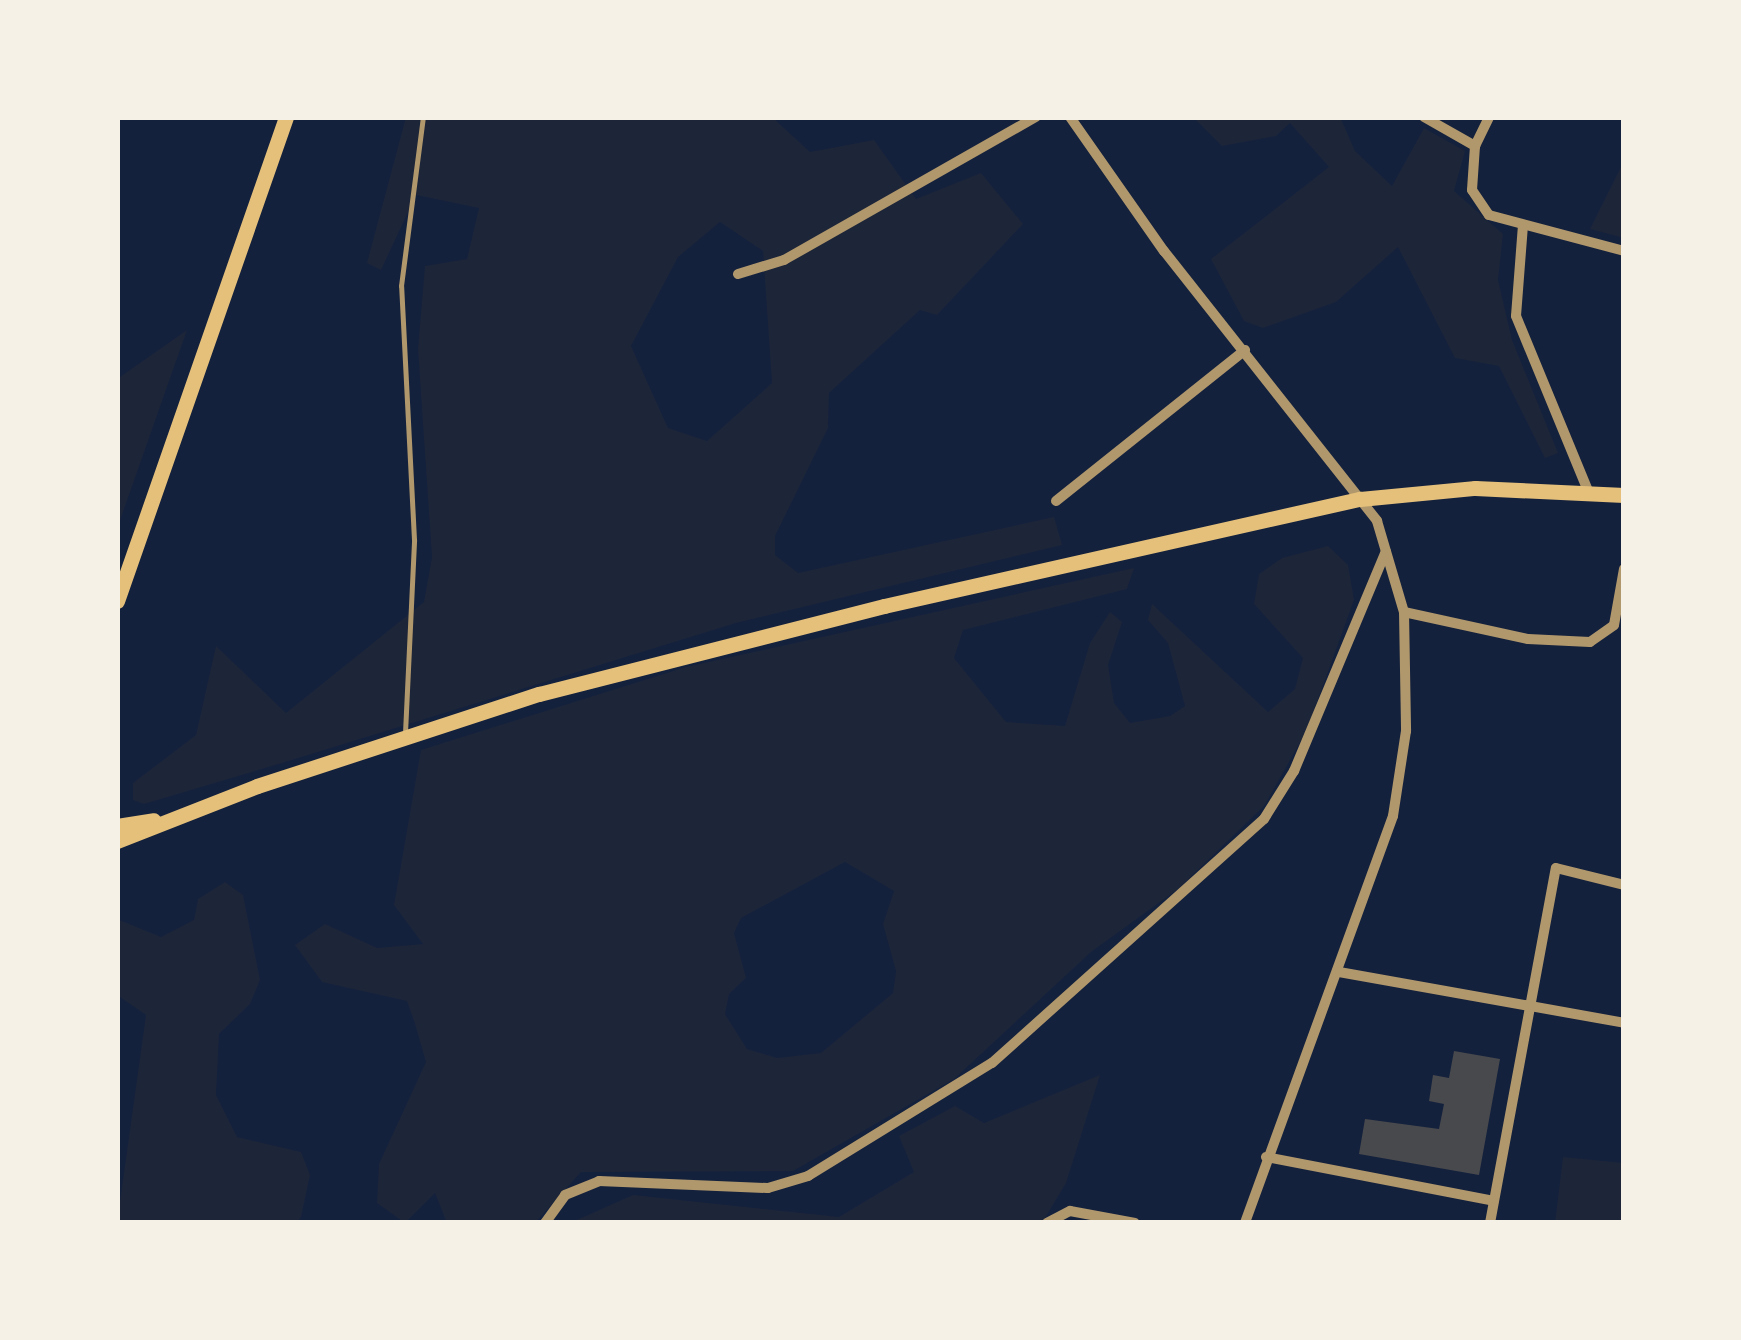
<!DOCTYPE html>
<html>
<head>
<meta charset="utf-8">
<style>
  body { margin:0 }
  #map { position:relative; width:1741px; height:1340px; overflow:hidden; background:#14213d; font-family:Bitter,serif }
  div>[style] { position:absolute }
  .green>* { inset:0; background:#1d2539 }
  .building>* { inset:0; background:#48494c }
  .service>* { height:4.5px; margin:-2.25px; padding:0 2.25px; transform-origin:2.25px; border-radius:2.25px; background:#b1986c }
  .minor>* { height:10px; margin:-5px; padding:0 5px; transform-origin:5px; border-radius:5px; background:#b1986c }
  .primary>* { height:15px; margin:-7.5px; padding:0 7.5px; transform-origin:7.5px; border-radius:7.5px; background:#e5c07b }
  span { translate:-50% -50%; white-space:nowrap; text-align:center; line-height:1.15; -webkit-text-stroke:12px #f6f1e7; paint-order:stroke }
  .frame { position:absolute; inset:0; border:120px solid #f6f1e7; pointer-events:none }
</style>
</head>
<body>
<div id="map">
  <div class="green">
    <div style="clip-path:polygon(evenodd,406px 117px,772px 117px,810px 152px,874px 140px,916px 199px,981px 173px,1023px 224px,937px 315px,920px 310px,829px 393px,828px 428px,775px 536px,775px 555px,798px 573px,1054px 517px,1062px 545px,736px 623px,282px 763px,144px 804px,133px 800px,133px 783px,196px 735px,216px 646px,286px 713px,424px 602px,432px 557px,418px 349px,425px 266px,467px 259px,479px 208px,416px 195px,381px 270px,367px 263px,406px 117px,720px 222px,763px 251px,772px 383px,707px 441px,668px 428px,631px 346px,678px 257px,720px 222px)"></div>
    <div style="clip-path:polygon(1193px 117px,1340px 117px,1355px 151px,1392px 186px,1424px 128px,1465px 151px,1454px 191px,1503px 234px,1498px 280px,1512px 340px,1558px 453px,1545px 458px,1499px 366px,1455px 358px,1398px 247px,1336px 302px,1263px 328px,1244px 321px,1211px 259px,1329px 167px,1290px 123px,1276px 136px,1222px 146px)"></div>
    <div style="clip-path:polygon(1624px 161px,1624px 238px,1590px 229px)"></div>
    <div style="clip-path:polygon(187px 330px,117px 529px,117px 379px)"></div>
    <div style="clip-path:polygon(evenodd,1328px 546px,1348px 565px,1354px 600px,1306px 732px,1264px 806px,1178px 889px,1091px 952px,954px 1079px,793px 1171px,581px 1172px,535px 1223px,447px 1223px,435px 1193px,405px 1223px,377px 1203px,379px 1164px,426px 1062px,415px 1024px,407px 1001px,322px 982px,295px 945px,325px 924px,377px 948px,423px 944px,394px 905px,421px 750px,686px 667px,1134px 568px,1127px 589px,963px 630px,954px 658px,1006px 722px,1065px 726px,1090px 643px,1110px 612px,1122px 622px,1108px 665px,1114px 703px,1130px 723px,1170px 716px,1185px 706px,1168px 643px,1148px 620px,1152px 604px,1268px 712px,1295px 689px,1303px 658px,1254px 604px,1259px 574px,1282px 558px,1328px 546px,845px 862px,894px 891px,883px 924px,896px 971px,893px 993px,821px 1053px,777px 1058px,747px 1049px,725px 1014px,729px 994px,746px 978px,734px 933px,741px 918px,845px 862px)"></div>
    <div style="clip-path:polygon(225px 882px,243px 895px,260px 980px,250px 1004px,219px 1034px,216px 1095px,237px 1137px,301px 1152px,310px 1175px,301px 1217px,297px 1223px,117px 1223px,146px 1015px,117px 995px,117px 919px,161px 937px,194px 920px,198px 899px)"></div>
    <div style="clip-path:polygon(1100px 1075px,1066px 1183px,1042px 1223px,570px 1223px,633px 1195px,839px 1217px,914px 1172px,899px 1136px,955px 1106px,984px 1123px)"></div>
    <div style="clip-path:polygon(1563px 1157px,1624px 1163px,1624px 1223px,1555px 1223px)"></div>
  </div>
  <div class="building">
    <div style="clip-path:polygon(1454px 1051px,1500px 1059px,1479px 1175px,1359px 1154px,1365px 1119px,1439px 1129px,1444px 1104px,1429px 1101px,1433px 1075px,1449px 1078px)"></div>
  </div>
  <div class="service">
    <div style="left:405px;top:733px;width:193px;rotate:-87.3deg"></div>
    <div style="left:414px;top:540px;width:254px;rotate:-92.9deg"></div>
    <div style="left:401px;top:286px;width:170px;rotate:-82.6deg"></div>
  </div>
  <div class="minor">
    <div style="left:1070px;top:117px;width:164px;rotate:55deg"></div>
    <div style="left:1164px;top:251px;width:344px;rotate:51.7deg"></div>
    <div style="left:1377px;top:521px;width:95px;rotate:73.5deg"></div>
    <div style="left:1404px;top:612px;width:119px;rotate:89deg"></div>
    <div style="left:1406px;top:731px;width:86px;rotate:98.7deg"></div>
    <div style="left:1393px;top:816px;width:433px;rotate:110deg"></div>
    <div style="left:1424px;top:117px;width:59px;rotate:29.6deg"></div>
    <div style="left:1475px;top:146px;width:44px;rotate:93.9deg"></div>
    <div style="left:1472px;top:190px;width:30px;rotate:56deg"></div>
    <div style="left:1489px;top:215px;width:140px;rotate:14.9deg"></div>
    <div style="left:1475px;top:146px;width:32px;rotate:-64deg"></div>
    <div style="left:1523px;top:225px;width:91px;rotate:94.4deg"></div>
    <div style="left:1516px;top:316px;width:189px;rotate:67.6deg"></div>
    <div style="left:738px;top:274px;width:48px;rotate:-16.9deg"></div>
    <div style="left:784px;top:260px;width:290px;rotate:-29.6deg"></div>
    <div style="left:1056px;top:501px;width:242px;rotate:-38.6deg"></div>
    <div style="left:1404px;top:612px;width:127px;rotate:12.3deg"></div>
    <div style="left:1528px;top:639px;width:62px;rotate:2.8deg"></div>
    <div style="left:1590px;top:642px;width:29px;rotate:-35deg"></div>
    <div style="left:1614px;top:625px;width:57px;rotate:-79.9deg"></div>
    <div style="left:1339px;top:972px;width:290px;rotate:10.1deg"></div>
    <div style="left:1266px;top:1157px;width:232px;rotate:10.9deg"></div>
    <div style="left:545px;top:1223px;width:34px;rotate:-54deg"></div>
    <div style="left:565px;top:1195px;width:37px;rotate:-22deg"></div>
    <div style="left:599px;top:1181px;width:169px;rotate:2.4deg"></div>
    <div style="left:768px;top:1188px;width:42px;rotate:-16.7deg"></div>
    <div style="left:808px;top:1176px;width:216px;rotate:-31.6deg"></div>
    <div style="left:992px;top:1063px;width:365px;rotate:-41.9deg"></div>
    <div style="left:1264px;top:819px;width:57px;rotate:-58deg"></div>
    <div style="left:1294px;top:771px;width:238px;rotate:-67.3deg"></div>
    <div style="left:1047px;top:1223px;width:26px;rotate:-28deg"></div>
    <div style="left:1070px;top:1211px;width:66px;rotate:10.5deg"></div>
    <div style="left:1490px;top:1223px;width:361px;rotate:-79.5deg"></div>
    <div style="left:1556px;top:868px;width:70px;rotate:14deg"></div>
  </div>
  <div class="primary">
    <div style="left:117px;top:601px;width:513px;rotate:-70.75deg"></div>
    <div style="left:117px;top:826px;width:37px;rotate:-9deg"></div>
    <div style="left:117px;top:841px;width:150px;rotate:-21.4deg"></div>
    <div style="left:257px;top:786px;width:297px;rotate:-18.1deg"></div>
    <div style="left:539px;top:694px;width:356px;rotate:-14.3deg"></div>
    <div style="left:884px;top:606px;width:488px;rotate:-12.7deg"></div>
    <div style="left:1360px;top:499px;width:116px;rotate:-5.5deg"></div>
    <div style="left:1475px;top:488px;width:149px;rotate:2.7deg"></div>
  </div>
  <div class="frame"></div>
</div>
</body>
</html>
